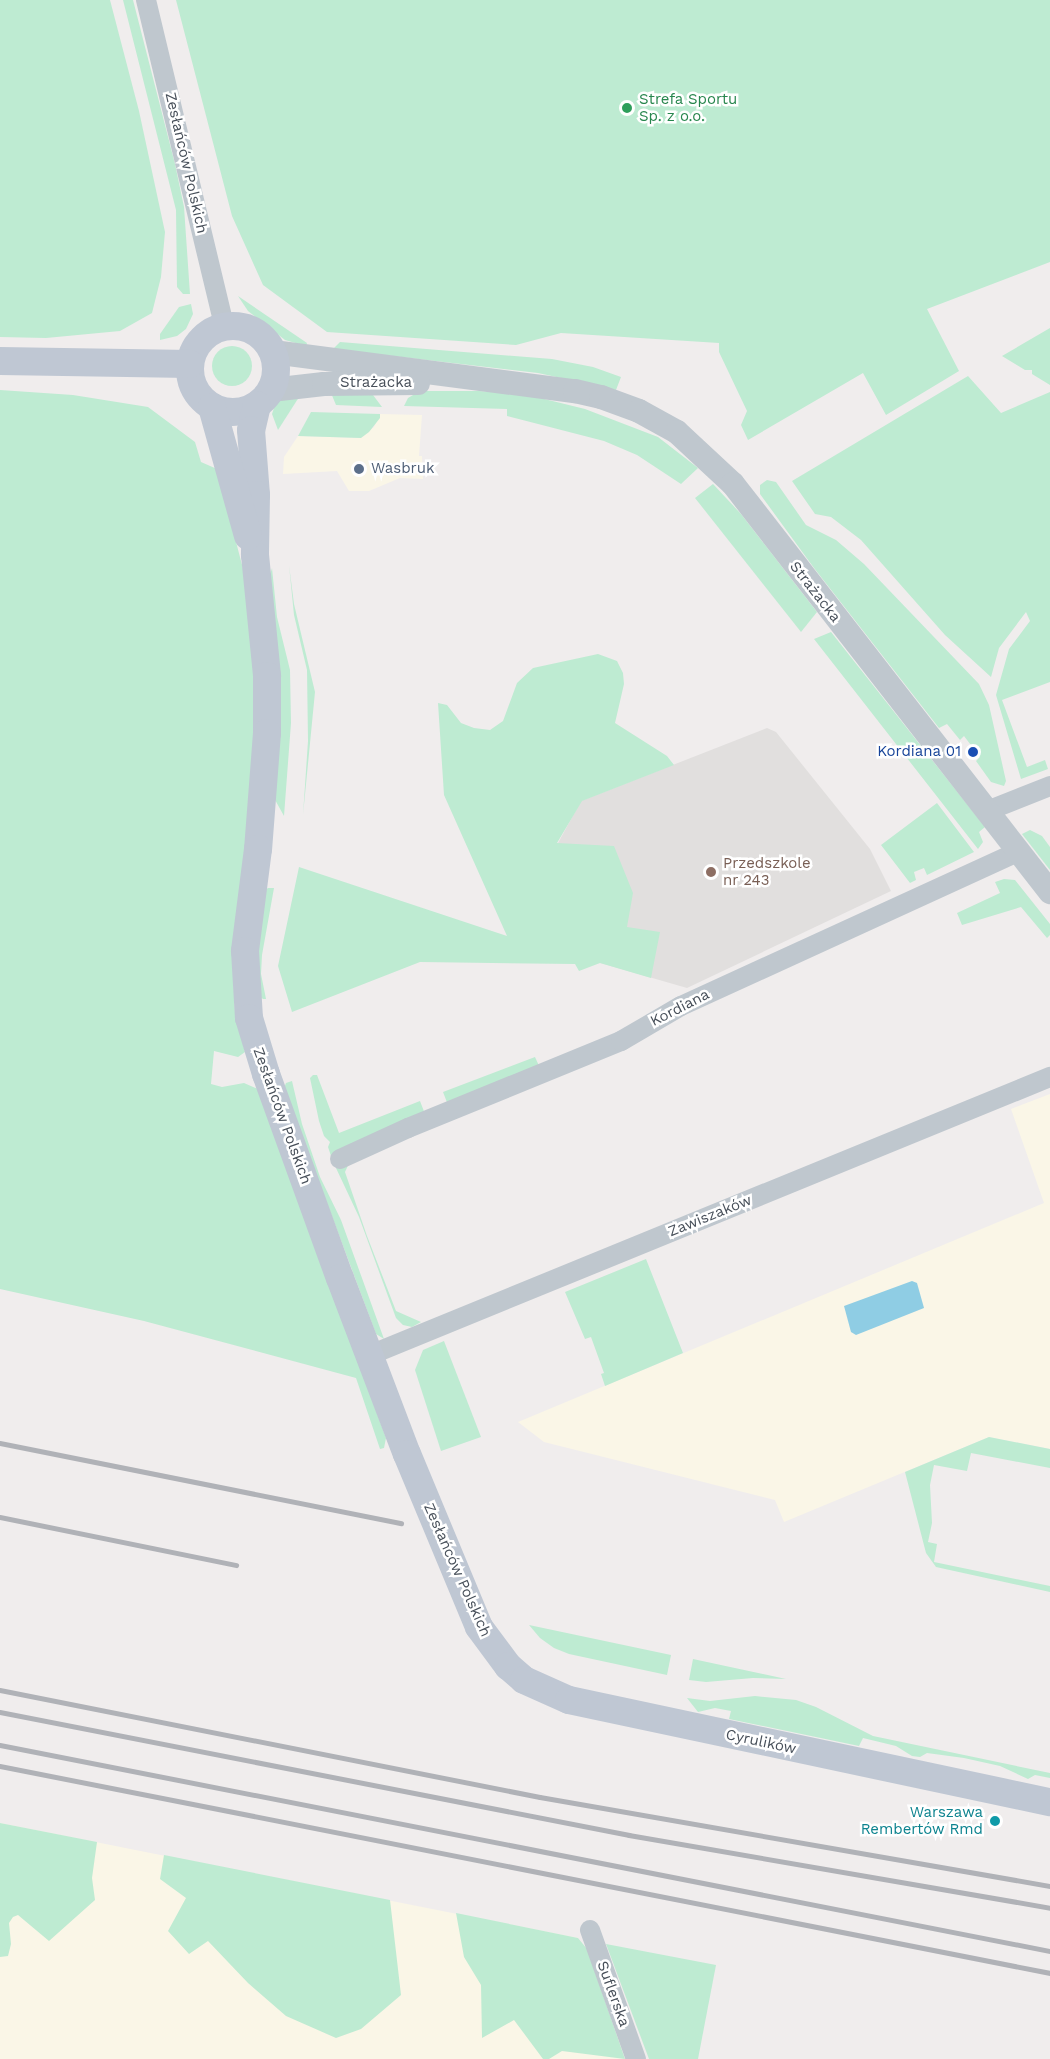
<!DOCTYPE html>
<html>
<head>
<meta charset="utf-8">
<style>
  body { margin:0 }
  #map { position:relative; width:1050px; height:2059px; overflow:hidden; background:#f0eded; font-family:"Work Sans",sans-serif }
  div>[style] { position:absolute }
  .commercial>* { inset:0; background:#faf6e7 }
  .education>* { inset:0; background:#e1dfde }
  .green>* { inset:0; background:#beebd2 }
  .round { border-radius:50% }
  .water>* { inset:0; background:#8fcde4 }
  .minor>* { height:20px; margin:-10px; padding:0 10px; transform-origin:10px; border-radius:10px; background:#bfc7ce }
  .tertiary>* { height:24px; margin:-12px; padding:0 12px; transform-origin:12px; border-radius:12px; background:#bfc7ce }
  .secondary>* { height:28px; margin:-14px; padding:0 14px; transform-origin:14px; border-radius:14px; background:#bfc7d3 }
  .secondary>.ring { margin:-14px; padding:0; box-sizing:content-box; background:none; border:28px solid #bfc7d3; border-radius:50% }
  .rail>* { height:4.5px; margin:-2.25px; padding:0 2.25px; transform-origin:2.25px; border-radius:2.25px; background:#b0b2b7 }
  .dots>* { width:16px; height:16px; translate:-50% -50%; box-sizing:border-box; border:3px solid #fff; border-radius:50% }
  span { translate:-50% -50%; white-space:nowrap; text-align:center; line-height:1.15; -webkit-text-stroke:5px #fff; paint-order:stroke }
  .leisure-label { font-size:15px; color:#27864d }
  .left { translate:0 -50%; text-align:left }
  .street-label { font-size:15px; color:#474f59 }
  .service-label { font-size:15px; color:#4e5e75 }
  .transit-label { font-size:15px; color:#164399 }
  .right { translate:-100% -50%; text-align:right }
  .education-label { font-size:15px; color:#785e54 }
  .culture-label { font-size:15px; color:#0d838f }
</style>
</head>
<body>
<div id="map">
  <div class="commercial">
    <div style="clip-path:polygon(380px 414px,422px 415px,419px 456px,422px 456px,423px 479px,400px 478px,369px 491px,349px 491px,337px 471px,283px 474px,284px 457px,298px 436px,360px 438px,374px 427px)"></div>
    <div style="clip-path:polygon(1050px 1094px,1050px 1449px,989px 1437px,784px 1522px,775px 1500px,544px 1442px,518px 1422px,1044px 1203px,1011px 1109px)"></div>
    <div style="clip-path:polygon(0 1823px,578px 1938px,625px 2059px,0 2059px)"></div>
  </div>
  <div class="education">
    <div style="clip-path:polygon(767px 728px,776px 732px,870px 849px,891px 891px,687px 988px,507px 936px,581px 801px)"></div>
  </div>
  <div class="green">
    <div style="clip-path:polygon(0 0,110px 0,139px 111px,165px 232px,161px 277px,152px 313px,120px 331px,46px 338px,0 337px)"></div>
    <div style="clip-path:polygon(123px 0,133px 0,175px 164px,184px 207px,190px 294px,183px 294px,177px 287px,176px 210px)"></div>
    <div style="clip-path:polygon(176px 0,1050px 0,1050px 262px,927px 309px,959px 371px,886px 415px,863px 373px,748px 440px,741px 425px,747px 411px,719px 352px,719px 343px,561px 333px,516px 345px,327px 332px,263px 285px,232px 216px)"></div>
    <div style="clip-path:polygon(238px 296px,307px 343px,306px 346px,285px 340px,248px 311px)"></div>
    <div style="clip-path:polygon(191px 304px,193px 314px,186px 329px,177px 336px,160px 340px,160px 334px,179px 307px)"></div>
    <div style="clip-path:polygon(1050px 328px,1050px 385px,1032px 374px,1032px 370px,1025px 370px,1002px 356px)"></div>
    <div style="clip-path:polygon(340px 342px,552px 359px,593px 367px,621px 377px,616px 390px,538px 373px,333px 349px)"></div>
    <div class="round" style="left:212px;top:346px;width:40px;height:40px"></div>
    <div style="clip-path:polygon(968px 376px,1001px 413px,1050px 392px,1050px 682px,1002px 700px,1027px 767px,1045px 760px,1048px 769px,1021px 779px,996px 695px,1009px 649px,1030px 621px,1026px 612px,999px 648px,991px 677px,945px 635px,861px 540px,831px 517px,815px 514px,792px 481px)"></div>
    <div style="clip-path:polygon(0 390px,73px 395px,148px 407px,195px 442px,201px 462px,217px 469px,247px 584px,256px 700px,249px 819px,232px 950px,235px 1013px,245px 1052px,238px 1057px,214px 1051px,211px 1084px,222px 1087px,244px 1083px,258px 1089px,386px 1438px,384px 1448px,380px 1449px,356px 1378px,144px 1321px,0 1289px)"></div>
    <div style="clip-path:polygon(420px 391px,479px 391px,528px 395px,585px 409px,658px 437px,698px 468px,681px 484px,637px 455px,604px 441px,507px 416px,507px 409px,404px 406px,408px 398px)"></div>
    <div style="clip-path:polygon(331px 393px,373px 395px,382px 407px,336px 405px)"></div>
    <div style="clip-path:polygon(301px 394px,278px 430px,272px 414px,275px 405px,279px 401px)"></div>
    <div style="clip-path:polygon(311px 412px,380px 414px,380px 418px,369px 432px,361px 438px,298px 436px)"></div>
    <div style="clip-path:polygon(767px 480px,776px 482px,806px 525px,836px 540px,864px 564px,979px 684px,989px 705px,1006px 781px,1004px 786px,991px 782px,976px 761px,980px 757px,964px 736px,960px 740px,947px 724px,939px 728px,814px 568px,760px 494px,760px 485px)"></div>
    <div style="clip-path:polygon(713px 484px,741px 514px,817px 612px,801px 632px,695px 498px)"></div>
    <div style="clip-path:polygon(289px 565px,294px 604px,315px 692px,303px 815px,308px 741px,307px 670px,294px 615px)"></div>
    <div style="clip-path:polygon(272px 568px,277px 617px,290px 670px,291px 723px,284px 816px,274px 798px,269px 579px)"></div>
    <div style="clip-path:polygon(831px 632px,985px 827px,979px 832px,983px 842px,978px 849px,814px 639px)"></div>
    <div style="clip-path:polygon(598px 654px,617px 661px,623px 673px,624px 684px,615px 723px,667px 756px,674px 765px,582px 801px,557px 843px,614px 846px,633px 893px,627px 927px,660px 932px,651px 978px,600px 963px,579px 971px,575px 964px,420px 962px,292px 1012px,278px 966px,299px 867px,507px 936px,444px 795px,438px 703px,447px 705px,461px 723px,474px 728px,490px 730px,503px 721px,517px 683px,533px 668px)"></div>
    <div style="clip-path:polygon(937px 803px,974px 852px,927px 875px,924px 868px,914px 872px,916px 880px,910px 883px,881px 845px)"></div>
    <div style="clip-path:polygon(1030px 830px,1042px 836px,1050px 847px,1050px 870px,1022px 834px)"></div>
    <div style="clip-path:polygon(1004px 879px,1015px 880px,1050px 924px,1050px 935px,1047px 938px,1021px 907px,962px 925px,957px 913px,1000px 893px,995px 882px)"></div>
    <div style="clip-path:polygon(268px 888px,274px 888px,262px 955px,261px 974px,266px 999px,263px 999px,258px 995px,257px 968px,264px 891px)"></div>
    <div style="clip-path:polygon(535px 1057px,540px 1068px,448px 1105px,443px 1092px)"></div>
    <div style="clip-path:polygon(313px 1075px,317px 1075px,339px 1133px,420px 1101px,425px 1114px,338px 1155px,331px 1156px,328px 1147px,330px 1142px,324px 1136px,319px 1121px,310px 1078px)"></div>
    <div style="clip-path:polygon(292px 1081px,302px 1124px,320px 1177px,341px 1220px,384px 1339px,376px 1334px,284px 1088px,286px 1083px)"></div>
    <div style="clip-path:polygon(351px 1159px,345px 1172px,367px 1236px,396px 1311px,421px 1322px,412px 1327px,403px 1325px,396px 1318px,359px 1217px,336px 1168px)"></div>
    <div style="clip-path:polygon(646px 1259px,683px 1353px,605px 1386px,601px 1374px,604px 1373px,591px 1337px,585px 1339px,565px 1292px)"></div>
    <div style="clip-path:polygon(444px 1341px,481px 1437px,441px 1451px,415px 1370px,423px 1350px)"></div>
    <div style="clip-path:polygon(989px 1437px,1050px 1449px,1050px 1468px,971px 1453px,967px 1471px,934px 1465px,930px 1485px,932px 1523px,928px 1542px,937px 1544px,934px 1562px,1050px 1586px,1050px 1592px,936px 1567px,926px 1553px,905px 1472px)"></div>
    <div style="clip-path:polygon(529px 1625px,671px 1655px,667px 1675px,569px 1654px,554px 1648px,540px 1638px)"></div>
    <div style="clip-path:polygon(693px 1659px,786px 1679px,753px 1678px,706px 1682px,689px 1680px)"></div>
    <div style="clip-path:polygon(755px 1696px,796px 1700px,816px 1707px,873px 1736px,1050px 1773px,1050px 1778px,1035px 1775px,1028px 1779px,1000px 1766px,964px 1758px,927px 1753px,920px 1757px,912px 1756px,896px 1746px,863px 1738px,859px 1746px,729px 1719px,731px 1711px,715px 1708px,698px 1712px,687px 1698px,710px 1701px)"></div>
    <div style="clip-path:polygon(0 1823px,97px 1842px,92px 1878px,95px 1900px,49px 1941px,18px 1915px,13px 1917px,9px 1923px,11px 1944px,8px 1956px,0 1957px)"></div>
    <div style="clip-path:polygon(164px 1855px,390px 1900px,401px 1995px,361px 2029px,336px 2038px,286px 2016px,248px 1983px,208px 1941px,189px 1954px,168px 1931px,186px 1898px,160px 1879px)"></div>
    <div style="clip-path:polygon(456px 1913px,578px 1938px,587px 1949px,625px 2059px,562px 2051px,549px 2059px,543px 2059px,514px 2020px,482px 2038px,481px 1985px,464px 1957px)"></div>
    <div style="clip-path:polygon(606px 1944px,716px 1965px,698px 2059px,649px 2059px)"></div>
  </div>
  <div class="water">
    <div style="clip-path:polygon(912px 1281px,917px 1283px,924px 1308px,856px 1335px,851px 1332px,844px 1306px)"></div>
  </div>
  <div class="minor">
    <div style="left:146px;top:0;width:335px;rotate:76.5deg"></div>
    <div style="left:987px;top:811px;width:68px;rotate:-21.6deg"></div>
    <div style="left:340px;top:1159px;width:75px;rotate:-24.5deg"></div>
    <div style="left:408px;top:1128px;width:230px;rotate:-22.2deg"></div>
    <div style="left:621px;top:1041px;width:69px;rotate:-30.3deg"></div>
    <div style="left:681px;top:1006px;width:371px;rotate:-24.6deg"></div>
    <div style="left:370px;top:1355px;width:735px;rotate:-22.24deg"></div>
    <div style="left:590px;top:1930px;width:137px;rotate:70.4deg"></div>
  </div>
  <div class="tertiary">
    <div style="left:273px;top:352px;width:305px;rotate:7.4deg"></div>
    <div style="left:575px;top:391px;width:27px;rotate:13deg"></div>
    <div style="left:601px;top:397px;width:40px;rotate:20.2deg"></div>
    <div style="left:639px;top:411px;width:43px;rotate:28.9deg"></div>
    <div style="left:677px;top:432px;width:76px;rotate:42.9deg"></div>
    <div style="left:733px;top:484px;width:517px;rotate:52.15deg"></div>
    <div style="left:271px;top:390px;width:53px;rotate:-6.5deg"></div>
    <div style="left:324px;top:384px;width:94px;rotate:-0.6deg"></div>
  </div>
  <div class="secondary">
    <div class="ring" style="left:190px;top:326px;width:58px;height:58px"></div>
    <div style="left:0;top:361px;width:190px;rotate:0.9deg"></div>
    <div style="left:257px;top:405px;width:26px;rotate:103deg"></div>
    <div style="left:251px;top:430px;width:65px;rotate:85.6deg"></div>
    <div style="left:256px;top:495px;width:60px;rotate:91deg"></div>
    <div style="left:255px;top:555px;width:122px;rotate:84.3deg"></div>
    <div style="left:267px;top:676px;width:57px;rotate:90deg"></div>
    <div style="left:267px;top:733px;width:116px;rotate:94.4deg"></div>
    <div style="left:258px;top:849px;width:103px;rotate:97.3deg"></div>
    <div style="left:245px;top:951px;width:67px;rotate:86.6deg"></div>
    <div style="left:249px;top:1018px;width:59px;rotate:73.1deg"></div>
    <div style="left:266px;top:1074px;width:217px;rotate:70.1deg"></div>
    <div style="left:340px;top:1278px;width:188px;rotate:69.2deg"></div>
    <div style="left:407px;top:1454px;width:187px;rotate:67.4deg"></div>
    <div style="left:479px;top:1627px;width:49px;rotate:53.4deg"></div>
    <div style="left:508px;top:1666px;width:21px;rotate:41deg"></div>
    <div style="left:524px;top:1680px;width:49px;rotate:24deg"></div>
    <div style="left:569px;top:1700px;width:492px;rotate:12deg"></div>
    <div style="left:212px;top:407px;width:134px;rotate:74.4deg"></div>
  </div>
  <div class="rail">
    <div style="left:0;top:1443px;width:409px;rotate:11.3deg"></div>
    <div style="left:0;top:1517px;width:241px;rotate:11.5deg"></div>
    <div style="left:0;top:1690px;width:550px;rotate:11.21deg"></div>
    <div style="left:540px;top:1797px;width:518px;rotate:9.9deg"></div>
    <div style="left:0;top:1712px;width:641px;rotate:11.06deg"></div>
    <div style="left:629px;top:1835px;width:427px;rotate:9.8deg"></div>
    <div style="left:0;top:1745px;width:1070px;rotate:11.1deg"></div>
    <div style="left:0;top:1766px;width:1070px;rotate:11.15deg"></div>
  </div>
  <div class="dots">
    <div style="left:627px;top:108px;background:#2e9e5b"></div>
    <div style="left:359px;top:469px;background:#5c6f8a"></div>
    <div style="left:973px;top:752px;background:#1a4fb4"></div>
    <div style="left:711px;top:872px;background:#8d6e63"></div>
    <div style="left:995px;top:1821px;background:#0f9aa8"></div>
  </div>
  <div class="leisure-label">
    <span class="left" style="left:639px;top:108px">Strefa Sportu<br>Sp. z o.o.</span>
  </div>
  <div class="street-label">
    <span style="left:186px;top:163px;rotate:77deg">Zesłańców Polskich</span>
    <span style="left:376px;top:383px">Strażacka</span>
    <span style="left:815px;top:592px;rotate:52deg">Strażacka</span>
    <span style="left:680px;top:1008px;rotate:-27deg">Kordiana</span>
    <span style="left:282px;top:1116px;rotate:70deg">Zesłańców Polskich</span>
    <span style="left:710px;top:1216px;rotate:-22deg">Zawiszaków</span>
    <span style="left:457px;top:1570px;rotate:66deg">Zesłańców Polskich</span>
    <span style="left:761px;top:1742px;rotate:12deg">Cyrulików</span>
    <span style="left:613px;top:1994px;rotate:70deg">Suflerska</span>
  </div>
  <div class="service-label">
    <span class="left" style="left:371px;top:469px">Wasbruk</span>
  </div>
  <div class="transit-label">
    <span class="right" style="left:961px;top:752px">Kordiana 01</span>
  </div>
  <div class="education-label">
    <span class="left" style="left:723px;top:872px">Przedszkole<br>nr 243</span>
  </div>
  <div class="culture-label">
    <span class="right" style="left:983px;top:1821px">Warszawa<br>Rembertów Rmd</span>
  </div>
</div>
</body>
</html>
